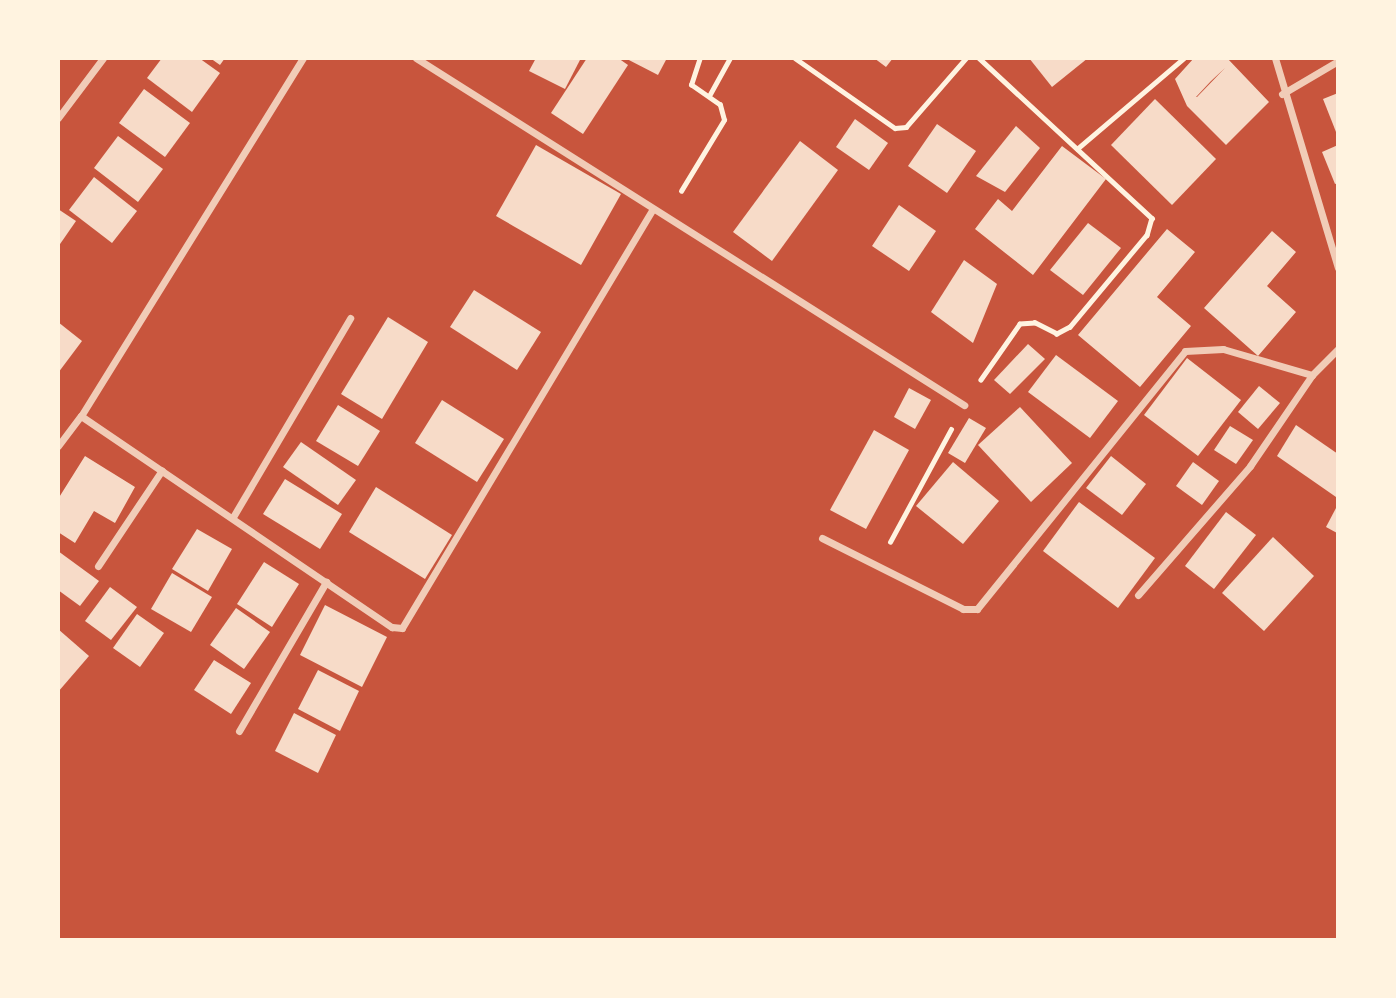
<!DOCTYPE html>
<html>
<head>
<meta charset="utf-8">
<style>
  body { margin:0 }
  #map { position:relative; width:1396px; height:998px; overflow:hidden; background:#c8553d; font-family:Montserrat,sans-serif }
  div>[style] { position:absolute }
  .building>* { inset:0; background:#f7dbc8 }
  .path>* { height:4.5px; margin:-2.25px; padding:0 2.25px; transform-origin:2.25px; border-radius:2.25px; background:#fff3e0 }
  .minor>* { height:7px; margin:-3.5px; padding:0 3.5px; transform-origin:3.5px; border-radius:3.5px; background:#f1ccb7 }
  span { translate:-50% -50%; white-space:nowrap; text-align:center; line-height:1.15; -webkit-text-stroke:7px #fff3e0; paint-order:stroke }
  .frame { position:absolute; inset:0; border:60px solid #fff3e0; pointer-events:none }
</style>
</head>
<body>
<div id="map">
  <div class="building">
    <div style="clip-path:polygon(162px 58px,199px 58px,220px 73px,192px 112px,147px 78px)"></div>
    <div style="clip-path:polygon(210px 58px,225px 58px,220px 65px)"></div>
    <div style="clip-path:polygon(536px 58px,581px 58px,565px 89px,529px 71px)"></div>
    <div style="clip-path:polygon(587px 58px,618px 58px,628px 65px,583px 134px,551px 113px)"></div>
    <div style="clip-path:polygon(625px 58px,667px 58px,658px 75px)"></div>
    <div style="clip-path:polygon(874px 58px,893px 58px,886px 67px)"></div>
    <div style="clip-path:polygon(1029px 58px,1088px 58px,1052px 87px)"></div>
    <div style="clip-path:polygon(evenodd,1194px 58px,1227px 58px,1269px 102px,1226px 145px,1187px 106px,1175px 79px,1194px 58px,1225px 68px,1197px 97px,1196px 97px,1211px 81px,1225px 68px)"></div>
    <div style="clip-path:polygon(144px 89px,190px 123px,165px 157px,119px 123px)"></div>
    <div style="clip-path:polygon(1338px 93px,1338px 137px,1323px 99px)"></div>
    <div style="clip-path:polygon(1155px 99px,1216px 159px,1172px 205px,1111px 145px)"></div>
    <div style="clip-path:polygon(855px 119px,888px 143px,869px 170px,836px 147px)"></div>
    <div style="clip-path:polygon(937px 124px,976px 151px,947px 193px,908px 166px)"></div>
    <div style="clip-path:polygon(1016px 126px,1040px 148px,1005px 192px,976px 176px)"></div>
    <div style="clip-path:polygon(118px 136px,163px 169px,138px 202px,94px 168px)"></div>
    <div style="clip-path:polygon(800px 141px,838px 170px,772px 261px,733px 232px)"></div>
    <div style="clip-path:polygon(536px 145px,621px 194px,581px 265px,496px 216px)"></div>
    <div style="clip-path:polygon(1338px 145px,1338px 183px,1335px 184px,1322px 152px)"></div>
    <div style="clip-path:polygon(1062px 146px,1106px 179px,1033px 275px,975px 229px,998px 199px,1012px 211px)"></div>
    <div style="clip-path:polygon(94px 177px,137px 211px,112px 243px,69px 210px)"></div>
    <div style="clip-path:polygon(899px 205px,936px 231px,909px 271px,872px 246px)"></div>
    <div style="clip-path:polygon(58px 209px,76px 221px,58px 247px)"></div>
    <div style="clip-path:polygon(1088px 223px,1121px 248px,1083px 295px,1050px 270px)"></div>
    <div style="clip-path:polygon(1167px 229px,1195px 252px,1157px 297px,1191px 326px,1140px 387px,1078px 335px)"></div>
    <div style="clip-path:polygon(1272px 231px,1296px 252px,1267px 286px,1296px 312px,1258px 356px,1204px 308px)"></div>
    <div style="clip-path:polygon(964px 260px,997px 284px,973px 343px,931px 312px)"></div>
    <div style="clip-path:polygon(474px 290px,541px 332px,517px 370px,450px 327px)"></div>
    <div style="clip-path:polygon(388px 317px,428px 342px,382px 419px,341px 394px)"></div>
    <div style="clip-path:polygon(58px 322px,82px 341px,58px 373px)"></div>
    <div style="clip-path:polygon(1028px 344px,1045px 359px,1010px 394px,994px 380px)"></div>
    <div style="clip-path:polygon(1056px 355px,1118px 401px,1090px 438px,1028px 392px)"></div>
    <div style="clip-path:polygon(1187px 358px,1241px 400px,1198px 456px,1144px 415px)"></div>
    <div style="clip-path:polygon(1259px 386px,1280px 403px,1258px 429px,1238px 412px)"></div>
    <div style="clip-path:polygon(909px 388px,931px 400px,915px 429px,894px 417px)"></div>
    <div style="clip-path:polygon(442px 400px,504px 439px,477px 482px,415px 443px)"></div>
    <div style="clip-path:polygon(338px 405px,380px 431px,358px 466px,316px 441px)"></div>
    <div style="clip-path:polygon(1020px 407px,1072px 463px,1031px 502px,978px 445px)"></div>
    <div style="clip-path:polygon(969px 418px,986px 428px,965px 463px,948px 453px)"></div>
    <div style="clip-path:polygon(1296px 425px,1338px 454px,1336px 497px,1277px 456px)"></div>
    <div style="clip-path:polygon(1230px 426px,1253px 440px,1236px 464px,1214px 450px)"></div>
    <div style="clip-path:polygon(874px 430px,909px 450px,866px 529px,830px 510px)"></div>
    <div style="clip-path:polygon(301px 442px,356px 480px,338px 505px,283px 467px)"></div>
    <div style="clip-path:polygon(85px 456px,135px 487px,115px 523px,94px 511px,75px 543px,58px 532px,58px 499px)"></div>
    <div style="clip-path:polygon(1111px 456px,1146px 484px,1122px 515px,1086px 488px)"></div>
    <div style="clip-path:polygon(953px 462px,999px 501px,963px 544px,916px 506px)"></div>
    <div style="clip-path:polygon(1193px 462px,1219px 481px,1202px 505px,1176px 486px)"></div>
    <div style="clip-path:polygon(285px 479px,342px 514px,320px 549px,263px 514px)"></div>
    <div style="clip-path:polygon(376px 487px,452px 535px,425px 579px,349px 532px)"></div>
    <div style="clip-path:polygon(1079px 502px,1155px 558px,1118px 608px,1043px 551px)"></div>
    <div style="clip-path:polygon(1336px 508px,1338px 510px,1337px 533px,1326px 527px)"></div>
    <div style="clip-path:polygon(1226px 512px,1256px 535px,1214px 589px,1185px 566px)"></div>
    <div style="clip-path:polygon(197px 529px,232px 549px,208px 591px,172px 569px)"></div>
    <div style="clip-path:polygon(1273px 537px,1314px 576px,1264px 631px,1222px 593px)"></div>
    <div style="clip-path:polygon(58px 551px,99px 581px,80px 606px,58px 590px)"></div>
    <div style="clip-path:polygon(264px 562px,299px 584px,272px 627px,237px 604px)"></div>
    <div style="clip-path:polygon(172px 573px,212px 597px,191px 632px,151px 609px)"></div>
    <div style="clip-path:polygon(110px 587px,137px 607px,111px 640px,85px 621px)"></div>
    <div style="clip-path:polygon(325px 605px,387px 637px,362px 687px,300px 655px)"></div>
    <div style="clip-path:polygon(236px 608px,270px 632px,244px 669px,210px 645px)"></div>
    <div style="clip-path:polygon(137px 614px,164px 633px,140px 667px,113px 648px)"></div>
    <div style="clip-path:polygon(58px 629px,89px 656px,58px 692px)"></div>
    <div style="clip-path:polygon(214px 660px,251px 683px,231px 714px,194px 690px)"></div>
    <div style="clip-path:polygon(318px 670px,359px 691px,340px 731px,298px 709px)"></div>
    <div style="clip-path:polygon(294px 713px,336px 735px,318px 773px,275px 751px)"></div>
  </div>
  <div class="path">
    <div style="left:795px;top:58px;width:122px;rotate:35deg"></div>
    <div style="left:895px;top:128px;width:11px;rotate:-5deg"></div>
    <div style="left:906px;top:127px;width:91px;rotate:-49deg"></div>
    <div style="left:979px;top:58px;width:236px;rotate:42.8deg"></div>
    <div style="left:1152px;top:218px;width:18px;rotate:106deg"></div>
    <div style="left:1147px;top:235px;width:120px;rotate:129.9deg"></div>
    <div style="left:1070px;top:327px;width:15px;rotate:152deg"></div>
    <div style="left:1057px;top:334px;width:25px;rotate:-153deg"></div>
    <div style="left:1035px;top:323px;width:15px;rotate:176deg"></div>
    <div style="left:1020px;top:324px;width:68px;rotate:124.9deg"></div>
    <div style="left:709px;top:96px;width:43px;rotate:-61.1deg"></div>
    <div style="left:1077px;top:149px;width:140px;rotate:-40.4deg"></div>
    <div style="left:681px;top:191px;width:83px;rotate:-58.8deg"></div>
    <div style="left:724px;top:120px;width:16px;rotate:-105deg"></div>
    <div style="left:720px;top:105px;width:35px;rotate:-145deg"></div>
    <div style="left:691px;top:85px;width:28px;rotate:-72deg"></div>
    <div style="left:890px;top:542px;width:128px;rotate:-61.6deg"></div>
  </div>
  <div class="minor">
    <div style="left:416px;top:58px;width:649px;rotate:32.34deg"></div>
    <div style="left:1275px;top:58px;width:219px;rotate:73.3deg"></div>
    <div style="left:1282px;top:94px;width:65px;rotate:-30.5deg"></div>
    <div style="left:58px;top:118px;width:75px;rotate:-53.1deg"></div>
    <div style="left:81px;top:416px;width:421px;rotate:-58.2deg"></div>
    <div style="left:58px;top:446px;width:38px;rotate:-53deg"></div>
    <div style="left:81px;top:416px;width:376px;rotate:34.2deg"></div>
    <div style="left:392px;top:627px;width:10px;rotate:6deg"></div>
    <div style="left:402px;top:628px;width:488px;rotate:-59.1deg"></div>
    <div style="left:233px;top:517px;width:231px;rotate:-59.5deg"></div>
    <div style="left:822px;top:538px;width:158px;rotate:26.7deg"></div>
    <div style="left:963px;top:609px;width:14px"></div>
    <div style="left:977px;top:609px;width:331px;rotate:-51.1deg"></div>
    <div style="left:1185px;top:351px;width:38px;rotate:-3deg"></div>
    <div style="left:1223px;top:349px;width:93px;rotate:16.3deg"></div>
    <div style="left:98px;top:566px;width:115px;rotate:-56.3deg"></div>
    <div style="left:1138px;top:595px;width:171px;rotate:-49deg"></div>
    <div style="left:1250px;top:466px;width:110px;rotate:-55.7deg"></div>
    <div style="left:1312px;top:375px;width:37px;rotate:-45deg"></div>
    <div style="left:239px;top:731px;width:173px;rotate:-59.7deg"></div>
  </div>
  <div class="frame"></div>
</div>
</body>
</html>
